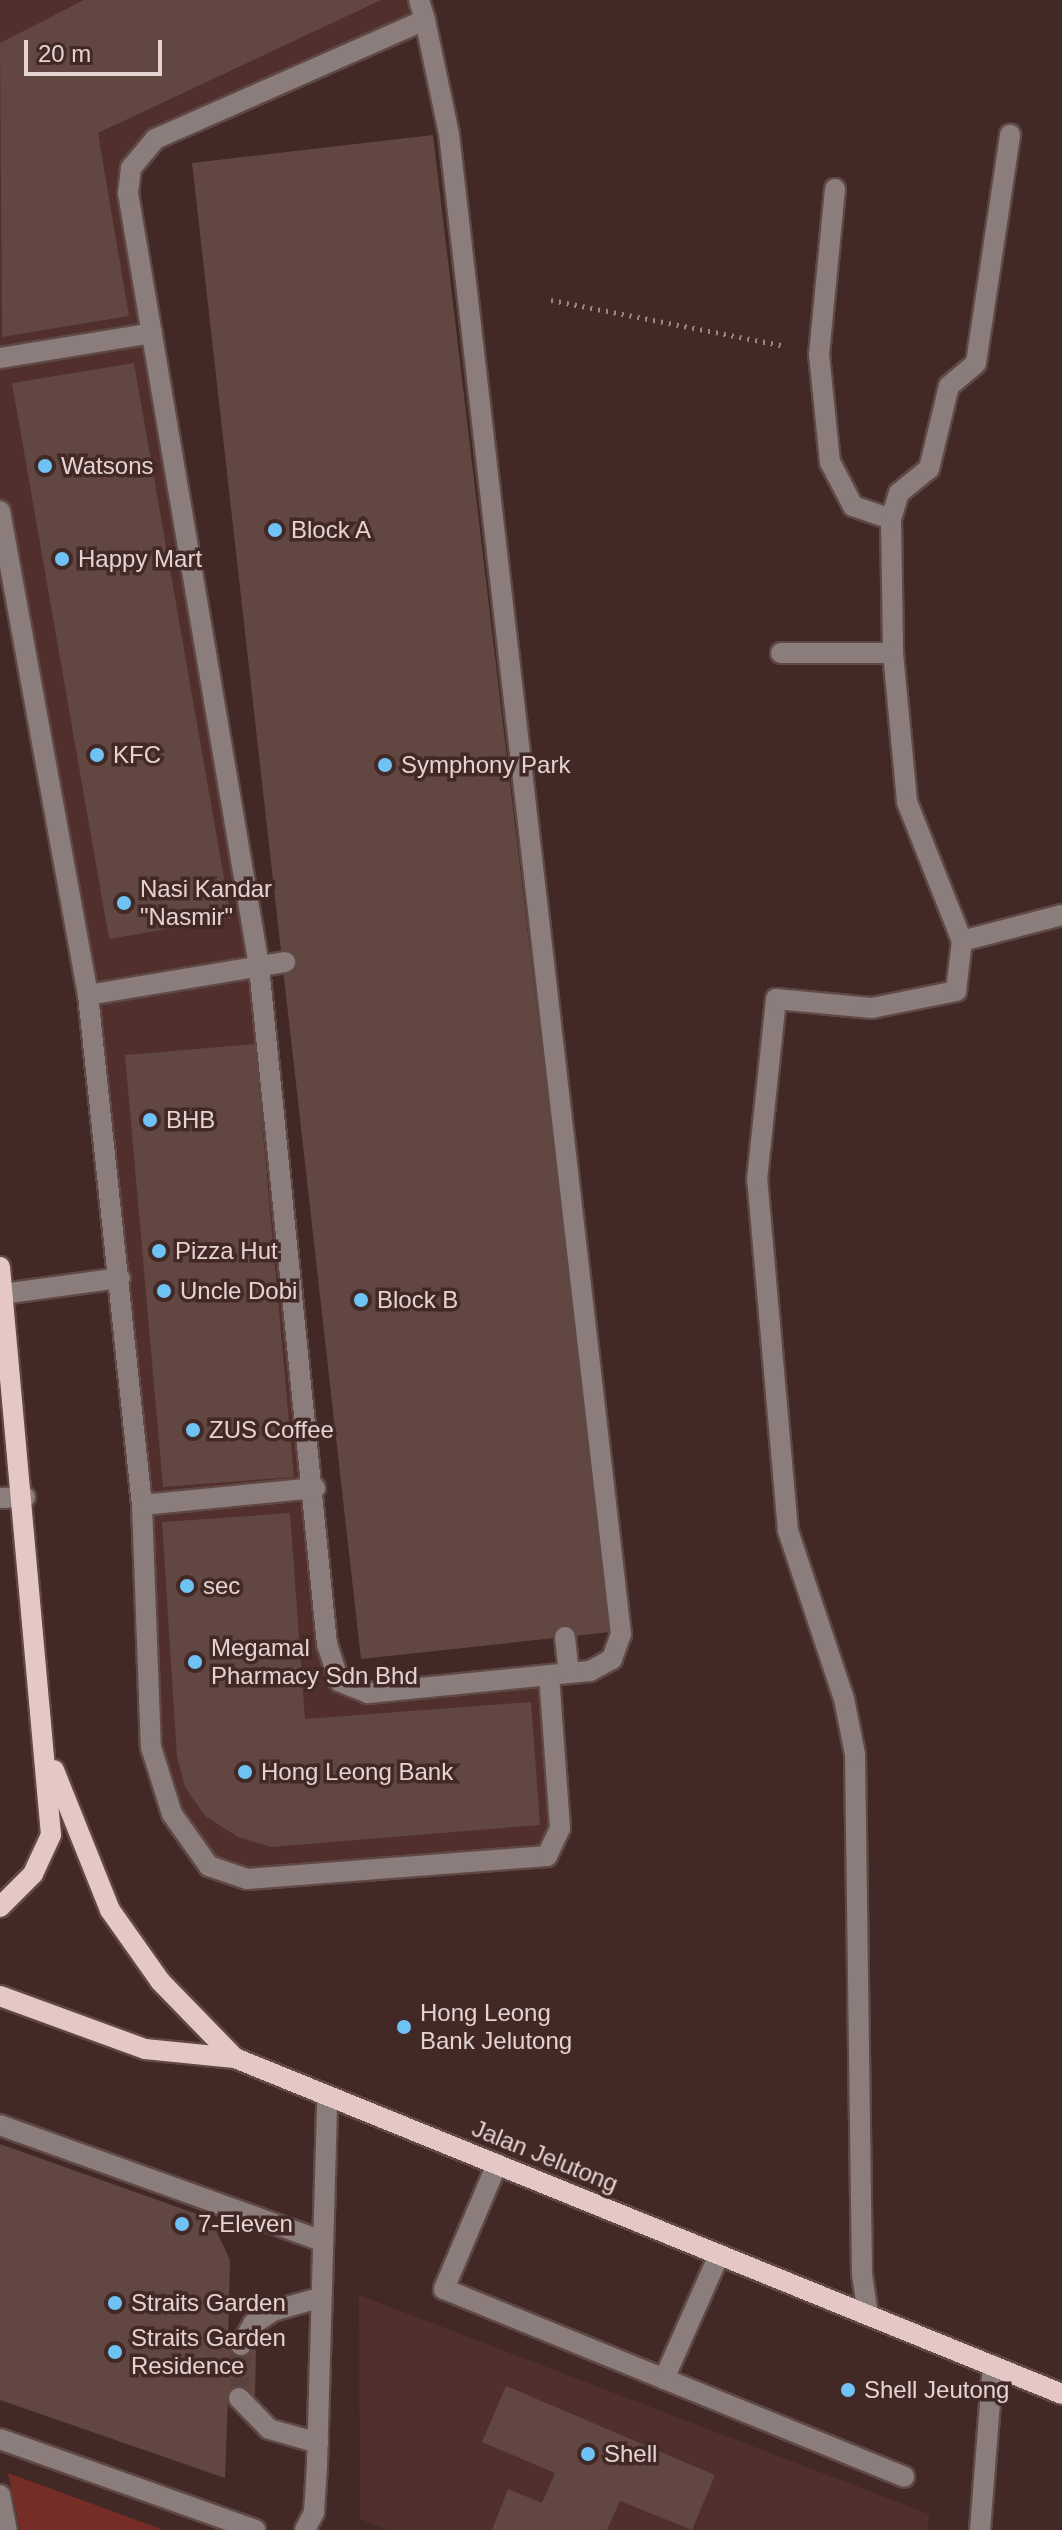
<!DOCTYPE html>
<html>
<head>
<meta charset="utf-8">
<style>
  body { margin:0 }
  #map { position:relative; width:1062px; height:2530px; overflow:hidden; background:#422926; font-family:Helvetica,sans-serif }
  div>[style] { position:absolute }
  .built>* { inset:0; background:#502f2c }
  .green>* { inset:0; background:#762c27 }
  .building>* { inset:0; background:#614642 }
  .minor-tunnel>* { height:20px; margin-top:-10px; transform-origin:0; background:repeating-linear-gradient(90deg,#5a4240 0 20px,transparent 0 30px) }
  .path>* { height:5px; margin-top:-2.5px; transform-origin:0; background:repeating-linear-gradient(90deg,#9b8684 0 2px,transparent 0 8px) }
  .roads { filter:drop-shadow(2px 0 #5f4845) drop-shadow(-2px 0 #5f4845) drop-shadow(0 2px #5f4845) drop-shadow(0 -2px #5f4845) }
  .minor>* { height:20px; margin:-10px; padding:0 10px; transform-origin:10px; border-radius:10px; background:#8a7d7b }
  .major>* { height:20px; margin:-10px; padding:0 10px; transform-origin:10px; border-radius:10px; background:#e5c8c5 }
  .dots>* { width:22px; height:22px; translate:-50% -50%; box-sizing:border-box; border:4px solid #422926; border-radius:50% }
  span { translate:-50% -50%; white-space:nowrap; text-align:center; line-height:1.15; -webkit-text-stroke:7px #422926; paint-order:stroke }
  .poi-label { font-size:24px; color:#e4d3d1 }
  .left { translate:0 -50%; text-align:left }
  .street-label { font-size:24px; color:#e4d3d1 }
  .scale { position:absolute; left:24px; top:40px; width:138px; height:36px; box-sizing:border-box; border:4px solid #e4d3d1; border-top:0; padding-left:10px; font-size:24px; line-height:28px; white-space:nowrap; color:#e4d3d1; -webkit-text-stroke:6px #422926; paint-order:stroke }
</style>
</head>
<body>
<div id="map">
  <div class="built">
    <div style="clip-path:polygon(0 0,419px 0,425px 20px,172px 130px,131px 167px,259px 966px,327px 1644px,352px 1689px,549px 1675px,554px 1850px,247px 1879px,209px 1866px,172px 1814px,151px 1747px,142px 1505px,88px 995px,0 511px)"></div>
    <div style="clip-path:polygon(359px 2295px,929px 2514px,928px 2530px,388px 2530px,360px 2519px)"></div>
  </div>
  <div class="green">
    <div style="clip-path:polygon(8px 2473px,161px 2529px,161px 2530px,20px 2530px)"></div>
  </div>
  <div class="building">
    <div style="clip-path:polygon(84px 0,381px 0,98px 133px,129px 316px,2px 337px,0 43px)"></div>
    <div style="clip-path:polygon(433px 135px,611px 1632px,361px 1659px,192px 163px)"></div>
    <div style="clip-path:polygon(134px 363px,231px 918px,109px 939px,12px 383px)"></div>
    <div style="clip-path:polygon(255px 1044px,294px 1477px,163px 1487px,125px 1055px)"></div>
    <div style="clip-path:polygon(290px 1513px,305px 1719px,531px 1702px,540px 1825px,271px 1847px,238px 1837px,205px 1816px,185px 1787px,177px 1757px,162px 1522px)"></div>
    <div style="clip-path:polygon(0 2144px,211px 2219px,230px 2260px,228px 2345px,256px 2347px,255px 2398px,228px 2397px,225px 2478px,0 2400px)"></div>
    <div style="clip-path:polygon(506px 2386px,715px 2475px,692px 2530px,620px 2501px,607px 2530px,492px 2530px,508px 2489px,542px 2503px,555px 2473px,482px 2442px)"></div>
  </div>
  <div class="minor-tunnel">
    <div style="left:239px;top:2398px;width:53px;rotate:-87.8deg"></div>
  </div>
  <div class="path">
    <div style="left:551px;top:300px;width:238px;rotate:11.1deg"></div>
  </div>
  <div class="roads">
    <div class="minor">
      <div style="left:419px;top:0;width:21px;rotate:73deg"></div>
      <div style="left:425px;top:20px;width:116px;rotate:78.1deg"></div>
      <div style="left:449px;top:134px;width:1510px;rotate:83.46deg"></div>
      <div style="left:621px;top:1634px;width:27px;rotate:110deg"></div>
      <div style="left:612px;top:1659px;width:25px;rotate:151deg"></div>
      <div style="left:590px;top:1671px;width:223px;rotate:174.3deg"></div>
      <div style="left:368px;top:1693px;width:31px;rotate:-158deg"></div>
      <div style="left:339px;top:1681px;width:39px;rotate:-108deg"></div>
      <div style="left:327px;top:1644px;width:681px;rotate:-95.73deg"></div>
      <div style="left:259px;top:966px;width:784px;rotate:-99.62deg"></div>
      <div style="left:128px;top:193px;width:25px;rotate:-83deg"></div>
      <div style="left:131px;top:168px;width:38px;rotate:-50deg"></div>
      <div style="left:155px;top:139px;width:295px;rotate:-23.8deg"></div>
      <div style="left:835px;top:189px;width:166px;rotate:95.5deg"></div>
      <div style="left:819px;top:354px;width:109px;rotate:84.2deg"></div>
      <div style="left:830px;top:462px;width:50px;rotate:62.4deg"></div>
      <div style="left:853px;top:506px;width:40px;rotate:18.9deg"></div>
      <div style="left:891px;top:519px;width:134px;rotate:89.1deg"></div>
      <div style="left:893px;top:653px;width:150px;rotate:84.6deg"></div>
      <div style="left:907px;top:802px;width:149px;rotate:68.4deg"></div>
      <div style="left:0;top:358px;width:154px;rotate:-9.3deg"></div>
      <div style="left:0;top:511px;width:492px;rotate:79.7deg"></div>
      <div style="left:88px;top:995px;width:513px;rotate:83.96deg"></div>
      <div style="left:142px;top:1505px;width:242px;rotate:87.9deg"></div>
      <div style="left:151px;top:1747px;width:70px;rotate:72.6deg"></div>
      <div style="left:172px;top:1814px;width:64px;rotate:54.6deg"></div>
      <div style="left:209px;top:1866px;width:40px;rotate:18.9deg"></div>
      <div style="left:247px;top:1879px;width:301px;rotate:-4.4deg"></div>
      <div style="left:547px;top:1856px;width:31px;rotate:-65deg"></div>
      <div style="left:560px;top:1828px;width:153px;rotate:-94.1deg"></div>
      <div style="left:891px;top:519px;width:27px;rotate:-73deg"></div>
      <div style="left:899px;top:493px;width:38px;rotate:-39deg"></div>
      <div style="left:929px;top:469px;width:85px;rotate:-76.5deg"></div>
      <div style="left:949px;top:386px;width:35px;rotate:-40deg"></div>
      <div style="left:976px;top:363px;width:231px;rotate:-81.5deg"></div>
      <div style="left:781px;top:653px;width:112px"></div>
      <div style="left:88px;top:995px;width:200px;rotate:-9.5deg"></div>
      <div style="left:3px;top:1294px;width:118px;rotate:-7.8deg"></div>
      <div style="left:0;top:1498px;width:25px;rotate:-2deg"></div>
      <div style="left:142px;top:1505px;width:174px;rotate:-5.6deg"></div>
      <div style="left:565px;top:1637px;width:36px;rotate:84deg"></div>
      <div style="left:0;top:2125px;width:339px;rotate:19.8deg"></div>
      <div style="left:497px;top:2164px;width:136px;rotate:113deg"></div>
      <div style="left:444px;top:2289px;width:497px;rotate:22.2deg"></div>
      <div style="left:868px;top:2315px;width:41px;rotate:-98.3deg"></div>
      <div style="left:862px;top:2274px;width:520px;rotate:-90.77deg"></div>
      <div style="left:855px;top:1754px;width:56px;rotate:-101.3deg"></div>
      <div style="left:844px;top:1699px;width:177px;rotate:-108.4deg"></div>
      <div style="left:788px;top:1531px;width:352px;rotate:-95deg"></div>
      <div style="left:757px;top:1180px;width:182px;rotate:-84deg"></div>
      <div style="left:776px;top:999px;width:96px;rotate:5.4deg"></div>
      <div style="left:872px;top:1008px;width:86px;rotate:-11.4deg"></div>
      <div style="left:956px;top:991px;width:50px;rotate:-83.2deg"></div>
      <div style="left:962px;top:941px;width:103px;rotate:-14.6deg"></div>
      <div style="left:241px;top:2345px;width:24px;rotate:-60deg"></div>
      <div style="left:253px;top:2324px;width:24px;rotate:-33deg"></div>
      <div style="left:273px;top:2311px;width:48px;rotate:-15.8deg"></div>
      <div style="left:664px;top:2379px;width:136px;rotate:-66.1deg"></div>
      <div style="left:239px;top:2398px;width:43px;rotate:45.9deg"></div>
      <div style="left:269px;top:2429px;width:51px;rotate:15.9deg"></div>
      <div style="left:0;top:2439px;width:271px;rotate:19.6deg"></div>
      <div style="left:0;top:2495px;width:36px;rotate:79deg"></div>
      <div style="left:305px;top:2530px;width:20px;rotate:-63deg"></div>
      <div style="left:314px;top:2512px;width:47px;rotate:-86.3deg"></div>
      <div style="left:317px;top:2465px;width:369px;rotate:-88.4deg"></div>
      <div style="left:980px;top:2530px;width:165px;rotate:-85.5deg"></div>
    </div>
    <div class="major">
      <div style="left:0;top:1267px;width:570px;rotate:84.87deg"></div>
      <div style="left:51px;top:1835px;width:43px;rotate:114.8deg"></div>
      <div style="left:33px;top:1874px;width:47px;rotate:135deg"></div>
      <div style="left:54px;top:1770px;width:151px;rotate:68.2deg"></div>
      <div style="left:110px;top:1910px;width:87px;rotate:54.8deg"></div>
      <div style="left:160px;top:1981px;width:107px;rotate:45.8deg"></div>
      <div style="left:0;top:1996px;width:154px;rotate:20.1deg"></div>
      <div style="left:145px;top:2049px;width:90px;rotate:5.7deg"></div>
      <div style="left:235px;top:2058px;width:893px;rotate:22.11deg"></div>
    </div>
  </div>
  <div class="dots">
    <div style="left:45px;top:466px;background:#6fc2f4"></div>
    <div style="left:275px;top:530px;background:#6fc2f4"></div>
    <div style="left:62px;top:559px;background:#6fc2f4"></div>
    <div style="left:97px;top:755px;background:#6fc2f4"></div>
    <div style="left:385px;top:765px;background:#6fc2f4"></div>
    <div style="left:124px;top:903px;background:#6fc2f4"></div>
    <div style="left:150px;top:1120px;background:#6fc2f4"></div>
    <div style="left:159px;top:1251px;background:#6fc2f4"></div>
    <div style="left:164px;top:1291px;background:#6fc2f4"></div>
    <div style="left:361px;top:1300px;background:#6fc2f4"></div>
    <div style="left:193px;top:1430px;background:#6fc2f4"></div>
    <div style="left:187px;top:1586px;background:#6fc2f4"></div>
    <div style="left:195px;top:1662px;background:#6fc2f4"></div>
    <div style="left:245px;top:1772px;background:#6fc2f4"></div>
    <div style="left:404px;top:2027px;background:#6fc2f4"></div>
    <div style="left:182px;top:2224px;background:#6fc2f4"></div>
    <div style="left:115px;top:2303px;background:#6fc2f4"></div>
    <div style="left:115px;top:2352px;background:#6fc2f4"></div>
    <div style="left:848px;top:2390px;background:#6fc2f4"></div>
    <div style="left:588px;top:2454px;background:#6fc2f4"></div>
  </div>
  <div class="poi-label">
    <span class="left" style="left:61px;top:466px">Watsons</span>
    <span class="left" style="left:291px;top:530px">Block A</span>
    <span class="left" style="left:78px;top:559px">Happy Mart</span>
    <span class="left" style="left:113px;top:755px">KFC</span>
    <span class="left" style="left:401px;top:765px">Symphony Park</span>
    <span class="left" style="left:140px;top:903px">Nasi Kandar<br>"Nasmir"</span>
    <span class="left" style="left:166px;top:1120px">BHB</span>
    <span class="left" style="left:175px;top:1251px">Pizza Hut</span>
    <span class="left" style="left:180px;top:1291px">Uncle Dobi</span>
    <span class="left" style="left:377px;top:1300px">Block B</span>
    <span class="left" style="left:209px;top:1430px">ZUS Coffee</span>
    <span class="left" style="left:203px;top:1586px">sec</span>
    <span class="left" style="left:211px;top:1662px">Megamal<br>Pharmacy Sdn Bhd</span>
    <span class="left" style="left:261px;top:1772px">Hong Leong Bank</span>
    <span class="left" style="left:420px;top:2027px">Hong Leong<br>Bank Jelutong</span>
    <span class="left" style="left:198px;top:2224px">7-Eleven</span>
    <span class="left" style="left:131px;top:2303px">Straits Garden</span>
    <span class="left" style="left:131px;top:2352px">Straits Garden<br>Residence</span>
    <span class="left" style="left:864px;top:2390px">Shell Jeutong</span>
    <span class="left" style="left:604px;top:2454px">Shell</span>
  </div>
  <div class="street-label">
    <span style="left:545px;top:2156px;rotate:22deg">Jalan Jelutong</span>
  </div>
  <div class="scale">20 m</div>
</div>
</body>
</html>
